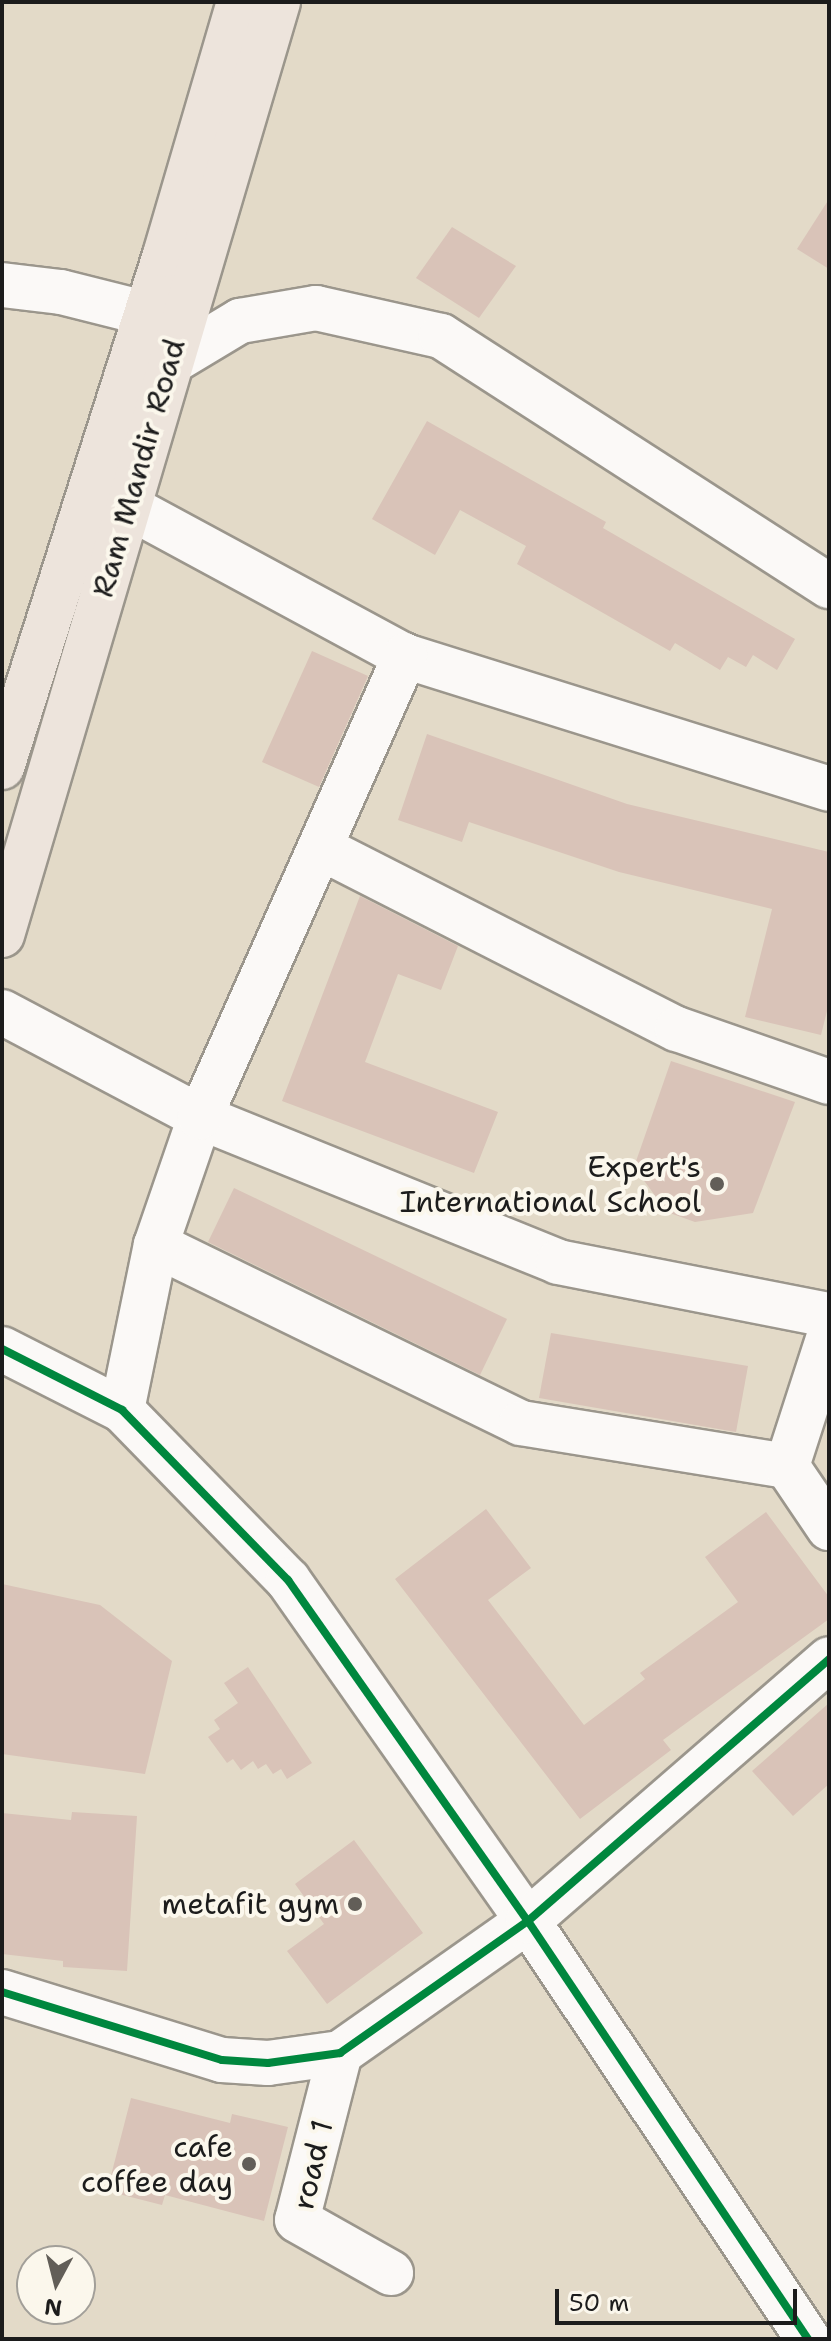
<!DOCTYPE html>
<html>
<head>
<meta charset="utf-8">
<style>
  body { margin:0 }
  #map { position:relative; width:831px; height:2341px; overflow:hidden; background:#e3dac8; font-family:"Shantell Sans",sans-serif }
  div>[style] { position:absolute }
  .building>* { inset:0; background:#d9c3b8 }
  .roads { filter:drop-shadow(2px 0 #9b968c) drop-shadow(-2px 0 #9b968c) drop-shadow(0 2px #9b968c) drop-shadow(0 -2px #9b968c) }
  .minor>* { height:44px; margin:-22px; padding:0 22px; transform-origin:22px; border-radius:22px; background:#fbf9f7 }
  .major>* { height:44px; margin:-22px; padding:0 22px; transform-origin:22px; border-radius:22px; background:#ede4dc }
  .cycleway>* { height:8px; margin:-4px; padding:0 4px; transform-origin:4px; border-radius:4px; background:#00873e }
  .dots>* { width:22px; height:22px; translate:-50% -50%; box-sizing:border-box; border:4px solid #fbf7ec; border-radius:50% }
  span { translate:-50% -50%; white-space:nowrap; text-align:center; line-height:1.15; -webkit-text-stroke:8px #fbf7ec; paint-order:stroke }
  .street-label { font-size:30px; color:#1c1c1c }
  .poi-label { font-size:30px; color:#1c1c1c }
  .right { translate:-100% -50%; text-align:right }
  .frame { position:absolute; inset:0; border:4px solid #1c1c1c; pointer-events:none }
  .north { position:absolute; left:16px; top:2245px; width:80px; height:80px; box-sizing:border-box; background:#fbf7ec; border:2px solid #a29f99; border-radius:50%; rotate:187deg; font-size:22px; font-weight:700; line-height:32px; text-align:center; color:#1c1c1c }
  .north::after { content:''; display:block; margin:auto; width:28px; height:36px; background:#625e58; clip-path:polygon(50% 0,100% 100%,50% 72%,0 100%) }
  .scale { position:absolute; left:555px; top:2289px; width:242px; height:36px; box-sizing:border-box; border:4px solid #1c1c1c; border-top:0; padding-left:10px; font-size:24px; line-height:28px; white-space:nowrap; color:#1c1c1c; -webkit-text-stroke:6px #fbf7ec; paint-order:stroke }
</style>
</head>
<body>
<div id="map">
  <div class="building">
    <div style="clip-path:polygon(829px 199px,829px 269px,797px 249px)"></div>
    <div style="clip-path:polygon(452px 227px,516px 266px,479px 318px,416px 278px)"></div>
    <div style="clip-path:polygon(427px 421px,606px 522px,603px 528px,795px 639px,777px 670px,753px 655px,746px 667px,728px 657px,720px 670px,675px 643px,670px 651px,517px 564px,526px 546px,460px 510px,435px 555px,372px 519px)"></div>
    <div style="clip-path:polygon(312px 651px,368px 676px,319px 787px,262px 762px)"></div>
    <div style="clip-path:polygon(427px 734px,627px 804px,829px 852px,829px 1003px,821px 1035px,745px 1017px,772px 909px,619px 872px,469px 822px,462px 842px,398px 820px)"></div>
    <div style="clip-path:polygon(360px 896px,458px 946px,441px 990px,398px 974px,365px 1062px,498px 1112px,474px 1173px,282px 1101px)"></div>
    <div style="clip-path:polygon(671px 1061px,795px 1102px,753px 1213px,695px 1222px,667px 1212px,634px 1167px)"></div>
    <div style="clip-path:polygon(234px 1188px,507px 1319px,480px 1375px,208px 1242px)"></div>
    <div style="clip-path:polygon(551px 1333px,748px 1366px,736px 1432px,539px 1398px)"></div>
    <div style="clip-path:polygon(486px 1509px,531px 1568px,488px 1600px,584px 1725px,645px 1679px,640px 1673px,738px 1602px,705px 1557px,766px 1512px,829px 1597px,829px 1619px,663px 1740px,671px 1750px,580px 1819px,395px 1579px)"></div>
    <div style="clip-path:polygon(2px 1584px,100px 1605px,172px 1661px,145px 1774px,2px 1754px)"></div>
    <div style="clip-path:polygon(248px 1667px,312px 1763px,287px 1779px,281px 1769px,273px 1774px,266px 1764px,258px 1769px,253px 1761px,241px 1770px,233px 1759px,227px 1763px,208px 1737px,220px 1729px,214px 1720px,238px 1703px,224px 1683px)"></div>
    <div style="clip-path:polygon(829px 1703px,829px 1784px,793px 1816px,752px 1771px)"></div>
    <div style="clip-path:polygon(72px 1812px,137px 1816px,127px 1971px,63px 1967px,63px 1961px,2px 1954px,2px 1813px,71px 1820px)"></div>
    <div style="clip-path:polygon(354px 1840px,423px 1933px,327px 2004px,287px 1951px,324px 1924px,295px 1884px)"></div>
    <div style="clip-path:polygon(131px 2098px,230px 2123px,232px 2114px,288px 2127px,264px 2221px,165px 2195px,162px 2205px,107px 2191px)"></div>
  </div>
  <div class="roads">
    <div class="minor">
      <div style="left:2px;top:285px;width:59px;rotate:6.8deg"></div>
      <div style="left:61px;top:292px;width:123px;rotate:14.1deg"></div>
      <div style="left:170px;top:363px;width:82px;rotate:-31deg"></div>
      <div style="left:240px;top:321px;width:77px;rotate:-9.7deg"></div>
      <div style="left:316px;top:308px;width:128px;rotate:12.6deg"></div>
      <div style="left:441px;top:336px;width:462px;rotate:32.8deg"></div>
      <div style="left:91px;top:495px;width:40px;rotate:18deg"></div>
      <div style="left:129px;top:507px;width:314px;rotate:28.4deg"></div>
      <div style="left:405px;top:656px;width:444px;rotate:17.4deg"></div>
      <div style="left:321px;top:848px;width:399px;rotate:27deg"></div>
      <div style="left:677px;top:1029px;width:161px;rotate:19.2deg"></div>
      <div style="left:2px;top:1012px;width:224px;rotate:27.9deg"></div>
      <div style="left:200px;top:1117px;width:386px;rotate:22deg"></div>
      <div style="left:558px;top:1262px;width:276px;rotate:11.1deg"></div>
      <div style="left:156px;top:1245px;width:406px;rotate:26deg"></div>
      <div style="left:521px;top:1423px;width:269px;rotate:9.2deg"></div>
      <div style="left:829px;top:1336px;width:137px;rotate:107.9deg"></div>
      <div style="left:787px;top:1466px;width:75px;rotate:55.9deg"></div>
      <div style="left:2px;top:1349px;width:135px;rotate:26.9deg"></div>
      <div style="left:122px;top:1410px;width:238px;rotate:45.7deg"></div>
      <div style="left:288px;top:1580px;width:417px;rotate:54.9deg"></div>
      <div style="left:528px;top:1921px;width:503px;rotate:56.18deg"></div>
      <div style="left:122px;top:1410px;width:168px;rotate:-78.4deg"></div>
      <div style="left:156px;top:1245px;width:135px;rotate:-71deg"></div>
      <div style="left:200px;top:1117px;width:505px;rotate:-66.03deg"></div>
      <div style="left:2px;top:1992px;width:230px;rotate:17.2deg"></div>
      <div style="left:222px;top:2060px;width:46px;rotate:3.7deg"></div>
      <div style="left:268px;top:2063px;width:73px;rotate:-7.9deg"></div>
      <div style="left:340px;top:2053px;width:230px;rotate:-35.1deg"></div>
      <div style="left:528px;top:1921px;width:399px;rotate:-41deg"></div>
      <div style="left:340px;top:2053px;width:172px;rotate:104.4deg"></div>
      <div style="left:297px;top:2220px;width:108px;rotate:29.4deg"></div>
    </div>
    <div class="major">
      <div style="left:2px;top:767px;width:537px;rotate:-72.34deg"></div>
      <div style="left:165px;top:255px;width:264px;rotate:-73.7deg"></div>
      <div style="left:2px;top:935px;width:973px;rotate:-73.52deg"></div>
    </div>
  </div>
  <div class="cycleway">
    <div style="left:2px;top:1349px;width:135px;rotate:26.9deg"></div>
    <div style="left:122px;top:1410px;width:238px;rotate:45.7deg"></div>
    <div style="left:288px;top:1580px;width:417px;rotate:54.9deg"></div>
    <div style="left:528px;top:1921px;width:503px;rotate:56.18deg"></div>
    <div style="left:2px;top:1992px;width:230px;rotate:17.2deg"></div>
    <div style="left:222px;top:2060px;width:46px;rotate:3.7deg"></div>
    <div style="left:268px;top:2063px;width:73px;rotate:-7.9deg"></div>
    <div style="left:340px;top:2053px;width:230px;rotate:-35.1deg"></div>
    <div style="left:528px;top:1921px;width:399px;rotate:-41deg"></div>
  </div>
  <div class="dots">
    <div style="left:717px;top:1184px;background:#625e58"></div>
    <div style="left:355px;top:1904px;background:#625e58"></div>
    <div style="left:249px;top:2164px;background:#625e58"></div>
  </div>
  <div class="street-label">
    <span style="left:139px;top:468px;rotate:-74deg">Ram Mandir Road</span>
    <span style="left:313px;top:2165px;rotate:-77deg">road 1</span>
  </div>
  <div class="poi-label">
    <span class="right" style="left:701px;top:1184px">Expert's<br>International School</span>
    <span class="right" style="left:339px;top:1904px">metafit gym</span>
    <span class="right" style="left:233px;top:2164px">cafe<br>coffee day</span>
  </div>
  <div class="frame"></div>
  <div class="north">N</div>
  <div class="scale">50 m</div>
</div>
</body>
</html>
